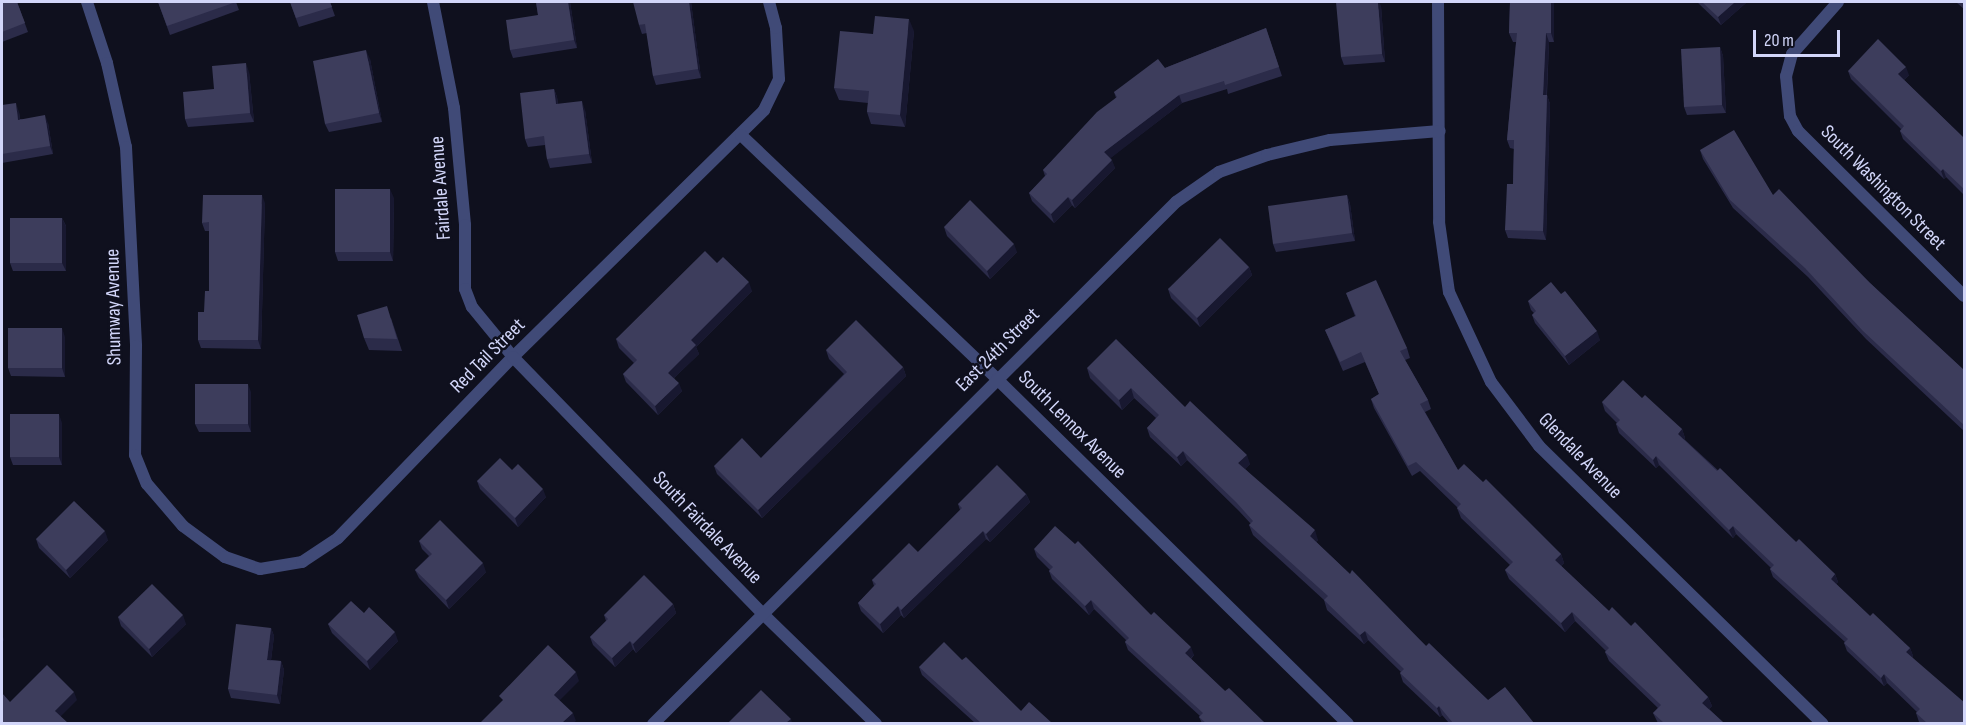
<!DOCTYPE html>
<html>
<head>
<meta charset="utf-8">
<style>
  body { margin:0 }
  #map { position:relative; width:1966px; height:725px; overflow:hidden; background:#0f101e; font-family:"Sofia Sans Condensed",sans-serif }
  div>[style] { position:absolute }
  .minor>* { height:12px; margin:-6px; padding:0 6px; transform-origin:6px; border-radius:6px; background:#404a77 }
  .wall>* { inset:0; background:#2b2b49 }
  .shaded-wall>* { inset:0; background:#181830 }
  .building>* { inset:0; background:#3d3d5c }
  span { translate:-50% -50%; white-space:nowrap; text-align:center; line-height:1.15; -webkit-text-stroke:5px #0f101e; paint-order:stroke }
  .street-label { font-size:20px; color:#d2d6f9 }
  .frame { position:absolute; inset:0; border:3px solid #d2d6f9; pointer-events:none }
  .scale { position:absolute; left:1753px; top:30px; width:87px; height:27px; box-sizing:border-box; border:3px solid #d2d6f9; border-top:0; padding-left:8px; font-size:18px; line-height:21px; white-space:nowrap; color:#d2d6f9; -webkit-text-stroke:4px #0f101e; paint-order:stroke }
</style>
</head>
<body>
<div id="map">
  <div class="minor">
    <div style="left:87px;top:2px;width:64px;rotate:71.8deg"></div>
    <div style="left:107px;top:63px;width:86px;rotate:77.3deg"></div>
    <div style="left:126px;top:147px;width:199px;rotate:87.1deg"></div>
    <div style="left:136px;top:346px;width:109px;rotate:90.5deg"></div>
    <div style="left:135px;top:455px;width:31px;rotate:68deg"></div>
    <div style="left:147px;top:484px;width:55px;rotate:49.4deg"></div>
    <div style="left:183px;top:526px;width:52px;rotate:36.4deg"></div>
    <div style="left:225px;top:557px;width:37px;rotate:19deg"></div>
    <div style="left:260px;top:569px;width:43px;rotate:-9.5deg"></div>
    <div style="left:302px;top:562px;width:43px;rotate:-33.7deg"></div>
    <div style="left:338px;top:538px;width:252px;rotate:-46deg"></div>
    <div style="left:513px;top:357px;width:352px;rotate:-44.5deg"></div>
    <div style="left:764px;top:110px;width:34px;rotate:-64deg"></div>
    <div style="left:779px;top:79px;width:51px;rotate:-93.4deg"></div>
    <div style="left:776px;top:28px;width:27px;rotate:-105deg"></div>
    <div style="left:433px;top:2px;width:108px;rotate:78.8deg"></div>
    <div style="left:454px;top:108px;width:118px;rotate:84.6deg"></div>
    <div style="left:465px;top:225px;width:64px;rotate:90deg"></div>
    <div style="left:465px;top:289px;width:19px;rotate:69deg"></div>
    <div style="left:472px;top:307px;width:65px;rotate:50.6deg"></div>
    <div style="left:513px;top:357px;width:357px;rotate:45.8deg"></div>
    <div style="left:762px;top:613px;width:159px;rotate:44.2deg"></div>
    <div style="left:1438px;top:2px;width:220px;rotate:89.7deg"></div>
    <div style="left:1439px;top:222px;width:71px;rotate:81.9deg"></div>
    <div style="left:1449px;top:292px;width:99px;rotate:65deg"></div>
    <div style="left:1491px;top:382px;width:80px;rotate:53.1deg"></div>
    <div style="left:1539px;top:446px;width:397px;rotate:44.4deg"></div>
    <div style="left:1838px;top:2px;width:69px;rotate:131.5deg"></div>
    <div style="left:1792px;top:54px;width:23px;rotate:105deg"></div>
    <div style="left:1786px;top:76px;width:40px;rotate:84.3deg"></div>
    <div style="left:1790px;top:116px;width:17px;rotate:62deg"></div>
    <div style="left:1798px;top:131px;width:234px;rotate:44.8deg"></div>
    <div style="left:741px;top:135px;width:354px;rotate:43.6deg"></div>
    <div style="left:997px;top:379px;width:492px;rotate:44.5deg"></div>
    <div style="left:653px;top:724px;width:739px;rotate:-44.95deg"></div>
    <div style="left:1176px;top:202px;width:52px;rotate:-34.9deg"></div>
    <div style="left:1219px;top:172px;width:51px;rotate:-19.5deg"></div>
    <div style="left:1267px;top:155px;width:65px;rotate:-13.4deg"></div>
    <div style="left:1330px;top:140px;width:110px;rotate:-4.7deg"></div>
  </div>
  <div class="wall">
    <div style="clip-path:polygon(2px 2px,17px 2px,28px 32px,2px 42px)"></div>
    <div style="clip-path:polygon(158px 2px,236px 2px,239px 10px,170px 35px)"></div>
    <div style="clip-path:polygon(290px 2px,330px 2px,335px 16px,299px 27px)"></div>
    <div style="clip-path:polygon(536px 2px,570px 2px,577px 48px,513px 58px,510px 50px,538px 15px)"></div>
    <div style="clip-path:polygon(691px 2px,701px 78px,656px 85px,653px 76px,647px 33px,642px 34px,639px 25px)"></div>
    <div style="clip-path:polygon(1510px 2px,1554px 2px,1554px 42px,1549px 42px,1547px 95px,1550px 104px,1546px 240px,1508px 238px,1505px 230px,1513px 184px,1514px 149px,1510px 148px,1507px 140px,1516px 42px,1513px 42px,1509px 33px)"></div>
    <div style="clip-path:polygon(1697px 2px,1747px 2px,1721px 25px)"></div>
    <div style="clip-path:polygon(1956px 2px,1965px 2px,1965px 10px)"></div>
    <div style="clip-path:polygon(1381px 6px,1385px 62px,1344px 65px,1341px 57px)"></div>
    <div style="clip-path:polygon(1266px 28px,1282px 76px,1228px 94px,1227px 89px,1182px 103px,1110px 158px,1115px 168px,1075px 208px,1072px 205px,1054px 223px,1032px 201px,1029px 193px,1045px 176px,1043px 170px,1116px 98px,1114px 92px,1165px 68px)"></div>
    <div style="clip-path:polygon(914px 31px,905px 127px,871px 124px,867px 112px,868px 103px,839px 100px,834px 88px,873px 34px)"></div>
    <div style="clip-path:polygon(1720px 47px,1723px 56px,1726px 113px,1687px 115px,1684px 107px)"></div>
    <div style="clip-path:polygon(370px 59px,382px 122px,329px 132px,325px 124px)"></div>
    <div style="clip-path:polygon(1848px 71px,1909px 75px,1904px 80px,1965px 139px,1965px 196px,1946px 177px,1944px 179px,1903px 139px,1900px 131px,1901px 129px,1851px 79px)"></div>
    <div style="clip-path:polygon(249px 72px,254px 122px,188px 127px,185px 119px,214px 89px)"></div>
    <div style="clip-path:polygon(554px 89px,557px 97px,558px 104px,585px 110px,592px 163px,550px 168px,547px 159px,545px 145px,528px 147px,525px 139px)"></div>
    <div style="clip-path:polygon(2px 105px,19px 112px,20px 119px,48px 123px,53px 154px,2px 163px)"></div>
    <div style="clip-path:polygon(1700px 150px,1773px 195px,1870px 283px,1965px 371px,1965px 432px,1866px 339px,1808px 277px,1733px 208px,1703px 159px)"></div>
    <div style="clip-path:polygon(1347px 195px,1350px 204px,1355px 241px,1276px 252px,1273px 244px)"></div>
    <div style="clip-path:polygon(394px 198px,393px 261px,338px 261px,335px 252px)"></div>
    <div style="clip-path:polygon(265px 203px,261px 349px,201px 348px,198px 340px,209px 291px,209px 231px,205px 231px,202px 223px)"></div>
    <div style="clip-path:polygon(62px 218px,66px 226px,66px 271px,13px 271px,10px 263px)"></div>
    <div style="clip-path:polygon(944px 227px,1017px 252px,990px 279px,947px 236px)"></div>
    <div style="clip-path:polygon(717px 263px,752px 291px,696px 347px,699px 354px,674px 378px,682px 391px,658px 415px,626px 382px,623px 374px,634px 363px,619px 348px,616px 339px)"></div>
    <div style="clip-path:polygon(1249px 267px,1252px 275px,1200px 327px,1171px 298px,1168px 289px)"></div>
    <div style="clip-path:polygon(1346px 293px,1407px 348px,1410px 358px,1405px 360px,1428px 400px,1431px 409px,1425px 412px,1458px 470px,1561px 554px,1564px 563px,1561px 566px,1609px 611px,1631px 626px,1708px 697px,1712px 706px,1709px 709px,1724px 723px,1658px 723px,1653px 713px,1658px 708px,1609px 661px,1605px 652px,1606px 651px,1575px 621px,1565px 632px,1509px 579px,1505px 570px,1510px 565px,1461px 518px,1457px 508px,1458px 508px,1420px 471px,1412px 476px,1374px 408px,1371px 399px,1379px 394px,1365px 362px,1343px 371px,1325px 330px,1355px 316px)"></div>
    <div style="clip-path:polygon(1561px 294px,1600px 340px,1569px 365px,1535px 323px,1532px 315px,1534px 313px,1531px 310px,1528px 301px)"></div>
    <div style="clip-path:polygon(391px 318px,402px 351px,369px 350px,364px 338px)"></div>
    <div style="clip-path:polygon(65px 337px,65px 377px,11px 376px,8px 368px)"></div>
    <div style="clip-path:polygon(826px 350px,903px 367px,906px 376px,762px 518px,717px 474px,714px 466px,761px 458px,844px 374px,829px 359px)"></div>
    <div style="clip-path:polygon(1087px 368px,1185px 407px,1250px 464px,1245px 469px,1318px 540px,1316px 542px,1426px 646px,1488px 700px,1534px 723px,1449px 723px,1442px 715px,1440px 717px,1403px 682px,1400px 673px,1401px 672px,1368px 640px,1364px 644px,1327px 610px,1324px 600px,1253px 535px,1249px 525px,1251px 524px,1239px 511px,1187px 460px,1181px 466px,1150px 437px,1147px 428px,1156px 418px,1134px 398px,1122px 410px,1090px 378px)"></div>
    <div style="clip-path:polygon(251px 392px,251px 432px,199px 432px,195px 424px)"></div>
    <div style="clip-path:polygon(1642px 398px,1682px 429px,1685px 438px,1684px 439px,1796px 542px,1835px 574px,1838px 582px,1836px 584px,1870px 616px,1910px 648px,1913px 656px,1912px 657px,1965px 723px,1921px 723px,1919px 722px,1916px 713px,1917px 712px,1887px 683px,1884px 686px,1847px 651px,1844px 643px,1845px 642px,1773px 577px,1770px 569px,1771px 568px,1736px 534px,1733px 538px,1659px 465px,1656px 468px,1619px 433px,1616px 424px,1617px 423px,1605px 411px,1602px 402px)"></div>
    <div style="clip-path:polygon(62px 423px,62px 465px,13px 465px,10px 457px)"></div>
    <div style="clip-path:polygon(512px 470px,546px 497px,518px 527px,480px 489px,477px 481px)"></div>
    <div style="clip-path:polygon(1026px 494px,1030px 502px,990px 542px,986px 539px,904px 618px,901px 615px,883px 633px,861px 611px,858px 603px,874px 586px,872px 580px,918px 552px,960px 510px,958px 504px)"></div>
    <div style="clip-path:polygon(36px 539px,108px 540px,70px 578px,39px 548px)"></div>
    <div style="clip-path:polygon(419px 541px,486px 572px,449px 609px,419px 578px,415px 570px,429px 556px,422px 549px)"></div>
    <div style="clip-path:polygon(1034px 549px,1151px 615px,1194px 655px,1191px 659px,1225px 691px,1265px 723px,1202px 723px,1199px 717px,1200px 716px,1128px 650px,1125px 642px,1126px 640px,1094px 609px,1089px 615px,1052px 579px,1049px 571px,1050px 570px,1037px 557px)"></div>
    <div style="clip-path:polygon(673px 604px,676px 613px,636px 653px,633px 649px,615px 667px,593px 645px,590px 637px,606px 621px,604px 615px)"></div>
    <div style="clip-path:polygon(364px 613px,398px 641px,370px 670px,332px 633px,328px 624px)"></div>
    <div style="clip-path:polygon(118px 617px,186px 624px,152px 657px,121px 626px)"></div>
    <div style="clip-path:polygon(271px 628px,274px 636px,271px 660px,281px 661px,284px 670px,280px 704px,231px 698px,228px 689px)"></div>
    <div style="clip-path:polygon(962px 660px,1021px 711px,1052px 723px,975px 723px,922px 675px,919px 667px)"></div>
  </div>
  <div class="shaded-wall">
    <div style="clip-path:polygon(568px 2px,570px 2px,577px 48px,574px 40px)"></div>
    <div style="clip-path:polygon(689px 2px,691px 2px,701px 78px,698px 69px)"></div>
    <div style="clip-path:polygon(1378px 2px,1379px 2px,1381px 6px,1385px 62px,1382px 54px)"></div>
    <div style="clip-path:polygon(1551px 2px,1554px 2px,1554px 42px,1551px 33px)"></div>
    <div style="clip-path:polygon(1735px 2px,1747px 2px,1721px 25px,1718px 17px)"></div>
    <div style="clip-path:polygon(909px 19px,914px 31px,905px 127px,900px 115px)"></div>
    <div style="clip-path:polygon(1546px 33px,1549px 42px,1546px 104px,1543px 95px)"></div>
    <div style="clip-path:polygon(1720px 47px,1723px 56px,1726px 113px,1722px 105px)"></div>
    <div style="clip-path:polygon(366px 50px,370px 59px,382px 122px,379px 113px)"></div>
    <div style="clip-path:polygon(246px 63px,249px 72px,254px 122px,250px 113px)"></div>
    <div style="clip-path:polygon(1906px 67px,1909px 75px,1901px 83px,1898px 74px)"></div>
    <div style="clip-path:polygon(554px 89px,557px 97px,559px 113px,556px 104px)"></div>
    <div style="clip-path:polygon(1179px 95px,1182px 103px,1107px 161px,1104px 152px)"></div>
    <div style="clip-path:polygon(1547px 95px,1550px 104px,1546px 240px,1543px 231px)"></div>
    <div style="clip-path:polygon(582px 101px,585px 110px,592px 163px,589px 154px)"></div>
    <div style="clip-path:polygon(16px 103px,19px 112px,21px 128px,18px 120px)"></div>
    <div style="clip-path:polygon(45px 115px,48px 123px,53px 154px,50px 146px)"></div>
    <div style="clip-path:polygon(1112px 160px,1115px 168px,1075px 208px,1072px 200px)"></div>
    <div style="clip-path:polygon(1943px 169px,1946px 177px,1944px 179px,1941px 171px)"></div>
    <div style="clip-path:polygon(390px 189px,394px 198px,393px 261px,390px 252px)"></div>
    <div style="clip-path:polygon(262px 195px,265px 203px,261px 349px,258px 340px)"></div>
    <div style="clip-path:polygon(1347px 195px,1350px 204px,1355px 241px,1352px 233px)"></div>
    <div style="clip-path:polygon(1068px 197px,1072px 205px,1054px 223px,1051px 214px)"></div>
    <div style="clip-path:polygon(62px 218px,66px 226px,66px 271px,62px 263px)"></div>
    <div style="clip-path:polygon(1014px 244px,1017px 252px,990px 279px,987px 271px)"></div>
    <div style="clip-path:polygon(1249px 267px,1252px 275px,1200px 327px,1197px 318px)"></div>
    <div style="clip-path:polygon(749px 282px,752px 291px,696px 347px,699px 354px,671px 381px,668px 373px,691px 340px)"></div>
    <div style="clip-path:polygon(62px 328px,65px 337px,65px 377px,62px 368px)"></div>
    <div style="clip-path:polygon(1597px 331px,1600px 340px,1569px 365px,1565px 356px)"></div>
    <div style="clip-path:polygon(903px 367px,906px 376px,762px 518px,758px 510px)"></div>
    <div style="clip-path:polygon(679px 383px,682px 391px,658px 415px,655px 406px)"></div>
    <div style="clip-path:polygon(248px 384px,251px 392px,251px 432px,248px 424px)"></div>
    <div style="clip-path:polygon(1131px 388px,1134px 398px,1122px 410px,1119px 400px)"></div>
    <div style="clip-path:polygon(59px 414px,62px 423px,62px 465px,59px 457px)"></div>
    <div style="clip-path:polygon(1682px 429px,1685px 438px,1681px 442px,1678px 434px)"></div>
    <div style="clip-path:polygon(1183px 451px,1187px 460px,1181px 466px,1177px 457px)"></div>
    <div style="clip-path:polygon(1247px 455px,1250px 464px,1242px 473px,1238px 463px)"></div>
    <div style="clip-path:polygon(1656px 456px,1659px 465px,1656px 468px,1653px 460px)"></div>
    <div style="clip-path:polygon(543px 489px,546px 497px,518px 527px,515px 518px)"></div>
    <div style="clip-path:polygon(1026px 494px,1030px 502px,990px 542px,986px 534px)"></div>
    <div style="clip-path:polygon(1733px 526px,1736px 534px,1733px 538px,1729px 530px)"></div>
    <div style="clip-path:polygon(1315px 530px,1318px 540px,1313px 545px,1310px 536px)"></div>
    <div style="clip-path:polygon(105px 531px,108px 540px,70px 578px,66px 570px)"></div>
    <div style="clip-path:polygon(983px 531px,986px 539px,904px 618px,901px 610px)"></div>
    <div style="clip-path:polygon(1561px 554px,1564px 563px,1558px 569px,1555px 560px)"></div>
    <div style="clip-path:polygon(483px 563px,486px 572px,449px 609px,446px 600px)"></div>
    <div style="clip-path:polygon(1835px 574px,1838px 582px,1834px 587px,1831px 579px)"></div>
    <div style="clip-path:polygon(1091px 600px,1094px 609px,1089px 615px,1085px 606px)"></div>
    <div style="clip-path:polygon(673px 604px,676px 613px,636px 653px,633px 644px)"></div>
    <div style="clip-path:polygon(898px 606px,901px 615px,883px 633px,880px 624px)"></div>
    <div style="clip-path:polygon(1572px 612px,1575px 621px,1565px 632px,1561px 623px)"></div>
    <div style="clip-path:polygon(183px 615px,186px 624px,152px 657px,149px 649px)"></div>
    <div style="clip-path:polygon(271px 628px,274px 636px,270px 668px,267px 660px)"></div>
    <div style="clip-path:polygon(1365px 631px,1368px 640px,1364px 644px,1360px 635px)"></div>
    <div style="clip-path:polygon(395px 632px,398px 641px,370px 670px,367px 661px)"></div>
    <div style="clip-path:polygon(2px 633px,4px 640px,2px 642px)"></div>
    <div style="clip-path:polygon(630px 641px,633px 649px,615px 667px,612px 658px)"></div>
    <div style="clip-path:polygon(1191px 647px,1194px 655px,1188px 661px,1185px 653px)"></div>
    <div style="clip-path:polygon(1910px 648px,1913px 656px,1909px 660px,1906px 652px)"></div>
    <div style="clip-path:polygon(281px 661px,284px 670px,280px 704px,277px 695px)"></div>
    <div style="clip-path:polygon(576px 672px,579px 681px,557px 703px,554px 695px)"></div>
    <div style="clip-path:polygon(1884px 674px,1887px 683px,1884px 686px,1881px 678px)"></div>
    <div style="clip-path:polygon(74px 692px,77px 700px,58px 719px,55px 711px)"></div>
    <div style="clip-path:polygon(1708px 697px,1712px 706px,1706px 712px,1702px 703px)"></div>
    <div style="clip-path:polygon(1439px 706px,1442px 715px,1440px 717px,1437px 708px)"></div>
    <div style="clip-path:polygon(573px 713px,576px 721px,573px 723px,562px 723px)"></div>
    <div style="clip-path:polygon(791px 719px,792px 723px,786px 723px)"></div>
  </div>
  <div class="building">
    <div style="clip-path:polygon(2px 2px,17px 2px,25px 23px,2px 32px)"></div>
    <div style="clip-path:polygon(158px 2px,236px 2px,167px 26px)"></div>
    <div style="clip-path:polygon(290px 2px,330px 2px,332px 7px,296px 18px)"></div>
    <div style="clip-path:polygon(536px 2px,568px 2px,574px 40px,510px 50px,506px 20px,538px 15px)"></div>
    <div style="clip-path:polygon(633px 2px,689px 2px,698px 69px,653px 76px,645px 24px,639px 25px)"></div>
    <div style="clip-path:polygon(1336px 2px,1378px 2px,1382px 54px,1341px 57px)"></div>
    <div style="clip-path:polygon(1510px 2px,1551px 2px,1551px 33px,1546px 33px,1543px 95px,1547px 95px,1543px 231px,1505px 230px,1507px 184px,1513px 184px,1514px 140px,1507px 140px,1517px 33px,1509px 33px)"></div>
    <div style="clip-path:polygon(1702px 2px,1735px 2px,1718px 17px)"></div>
    <div style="clip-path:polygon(875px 16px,909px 19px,900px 115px,867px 112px,869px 91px,834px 88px,840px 31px,873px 34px)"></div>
    <div style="clip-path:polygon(1266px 28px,1279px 67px,1225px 85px,1224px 81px,1179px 95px,1104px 152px,1112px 160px,1072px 200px,1068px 197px,1051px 214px,1029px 193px,1047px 174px,1043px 170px,1097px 112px,1117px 97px,1114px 92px,1158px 59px,1165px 68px)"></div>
    <div style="clip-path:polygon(1878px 39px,1906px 67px,1898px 74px,1965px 139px,1965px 190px,1943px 169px,1941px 171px,1900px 131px,1904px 126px,1848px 71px)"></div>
    <div style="clip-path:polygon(1720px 47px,1722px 105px,1684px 107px,1681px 49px)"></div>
    <div style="clip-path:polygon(366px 50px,379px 113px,325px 124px,313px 61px)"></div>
    <div style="clip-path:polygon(246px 63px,250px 113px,185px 119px,183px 92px,214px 89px,212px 66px)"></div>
    <div style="clip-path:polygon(554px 89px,556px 104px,582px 101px,589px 154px,547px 159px,544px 136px,525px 139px,520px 93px)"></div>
    <div style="clip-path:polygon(16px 103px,18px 120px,45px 115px,50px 146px,2px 154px,2px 105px)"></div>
    <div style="clip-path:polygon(1734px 130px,1773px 195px,1779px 189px,1870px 283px,1965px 371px,1965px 426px,1863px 331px,1805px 268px,1730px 200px,1700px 150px)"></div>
    <div style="clip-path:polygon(335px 189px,390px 189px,390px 252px,335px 252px)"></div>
    <div style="clip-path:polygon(203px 195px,262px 195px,258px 340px,198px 340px,198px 312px,204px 312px,205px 291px,209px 291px,209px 222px,202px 223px)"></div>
    <div style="clip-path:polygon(1347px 195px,1352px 233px,1273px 244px,1268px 206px)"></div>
    <div style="clip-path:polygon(970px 200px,1014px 244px,987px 271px,944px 227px)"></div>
    <div style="clip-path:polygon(10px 218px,62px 218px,62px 263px,10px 263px)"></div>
    <div style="clip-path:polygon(1220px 238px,1249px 267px,1197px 318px,1168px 289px)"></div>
    <div style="clip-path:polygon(705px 251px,717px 263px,723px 257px,749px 282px,691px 340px,696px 345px,668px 373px,679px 383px,655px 406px,623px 374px,637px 360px,616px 339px)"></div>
    <div style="clip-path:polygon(1376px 280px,1407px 348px,1400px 351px,1428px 400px,1420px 404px,1458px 470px,1464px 464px,1483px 482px,1486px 479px,1561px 554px,1555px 560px,1609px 611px,1612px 607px,1631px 626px,1635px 622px,1708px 697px,1702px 703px,1724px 723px,1664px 723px,1653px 713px,1661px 705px,1605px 652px,1609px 648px,1572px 612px,1561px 623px,1505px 570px,1513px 562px,1457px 508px,1461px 504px,1416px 462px,1408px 466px,1371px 399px,1379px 394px,1361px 352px,1340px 362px,1325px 330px,1356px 316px,1346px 293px)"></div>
    <div style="clip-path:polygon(1551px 282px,1561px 294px,1565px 291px,1597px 331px,1565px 356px,1532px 315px,1536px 311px,1528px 301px)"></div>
    <div style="clip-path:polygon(387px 306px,397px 339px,364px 338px,357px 315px)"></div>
    <div style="clip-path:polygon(856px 320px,903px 367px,758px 510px,714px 466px,742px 438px,761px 458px,847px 372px,826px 350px)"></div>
    <div style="clip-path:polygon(8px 328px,62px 328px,62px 368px,8px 368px)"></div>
    <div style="clip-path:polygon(1116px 339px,1185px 407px,1190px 401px,1247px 455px,1238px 463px,1315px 530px,1310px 536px,1350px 574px,1352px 570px,1426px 646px,1429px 643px,1488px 700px,1505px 687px,1534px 723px,1453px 723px,1439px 706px,1437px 708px,1400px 673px,1404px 669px,1365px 631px,1360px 635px,1324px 600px,1328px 596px,1249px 525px,1253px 521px,1236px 502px,1183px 451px,1177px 457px,1147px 428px,1159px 415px,1131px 388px,1119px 400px,1087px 368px)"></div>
    <div style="clip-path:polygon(1623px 380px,1642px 398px,1645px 395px,1682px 429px,1678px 434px,1717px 471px,1720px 468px,1796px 542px,1799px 539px,1835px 574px,1831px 579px,1870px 616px,1873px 613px,1910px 648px,1906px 652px,1965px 703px,1965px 723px,1927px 723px,1916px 713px,1920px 709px,1884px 674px,1881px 678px,1844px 643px,1848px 639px,1770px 569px,1774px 565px,1733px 526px,1729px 530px,1656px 456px,1653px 460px,1616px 424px,1620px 420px,1602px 402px)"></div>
    <div style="clip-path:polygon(195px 384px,248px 384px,248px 424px,195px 424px)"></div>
    <div style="clip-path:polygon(10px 414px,59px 414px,59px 457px,10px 457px)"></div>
    <div style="clip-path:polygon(500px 458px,512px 470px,518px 464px,543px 489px,515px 518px,477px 481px)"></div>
    <div style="clip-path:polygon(997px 465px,1026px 494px,986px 534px,983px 531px,901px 610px,898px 606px,880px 624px,858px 603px,876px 584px,872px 580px,909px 543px,918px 552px,962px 508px,958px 504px)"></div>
    <div style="clip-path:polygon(74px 501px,105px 531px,66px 570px,36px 539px)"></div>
    <div style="clip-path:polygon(440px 520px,483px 563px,446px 600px,415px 570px,432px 554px,419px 541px)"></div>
    <div style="clip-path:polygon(1055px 526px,1075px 544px,1078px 541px,1151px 615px,1154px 612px,1191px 647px,1185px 653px,1225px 691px,1229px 688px,1265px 723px,1206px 723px,1199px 717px,1203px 713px,1125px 642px,1129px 638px,1091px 600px,1085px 606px,1049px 571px,1053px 567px,1034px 549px)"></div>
    <div style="clip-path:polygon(644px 575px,673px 604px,633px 644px,630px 641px,612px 658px,590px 637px,608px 619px,604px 615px)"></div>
    <div style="clip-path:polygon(152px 584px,183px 615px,149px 649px,118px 617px)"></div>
    <div style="clip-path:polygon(351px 601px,364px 613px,369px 607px,395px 632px,367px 661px,328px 624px)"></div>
    <div style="clip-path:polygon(236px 624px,271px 628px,267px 660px,281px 661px,277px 695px,228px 689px)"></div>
    <div style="clip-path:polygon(944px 642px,962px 660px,966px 657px,1021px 711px,1029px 702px,1052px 723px,981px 723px,919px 667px)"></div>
    <div style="clip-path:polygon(548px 645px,576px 672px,554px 695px,573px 713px,562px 723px,480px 723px,503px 700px,499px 696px)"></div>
    <div style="clip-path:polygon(47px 665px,74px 692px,55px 711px,68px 723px,2px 723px,2px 693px,10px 702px)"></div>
    <div style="clip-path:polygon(761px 690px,791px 719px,786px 723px,728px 723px)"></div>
  </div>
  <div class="street-label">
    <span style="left:441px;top:188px;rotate:-94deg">Fairdale Avenue</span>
    <span style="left:1883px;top:188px;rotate:45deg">South Washington Street</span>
    <span style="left:114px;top:307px;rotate:-91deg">Shumway Avenue</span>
    <span style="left:998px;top:350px;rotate:-45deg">East 24th Street</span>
    <span style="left:488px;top:356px;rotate:-45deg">Red Tail Street</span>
    <span style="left:1072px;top:425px;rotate:45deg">South Lennox Avenue</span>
    <span style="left:1580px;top:456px;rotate:46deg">Glendale Avenue</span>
    <span style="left:707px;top:528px;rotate:46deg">South Fairdale Avenue</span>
  </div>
  <div class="frame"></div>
  <div class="scale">20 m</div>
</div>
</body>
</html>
